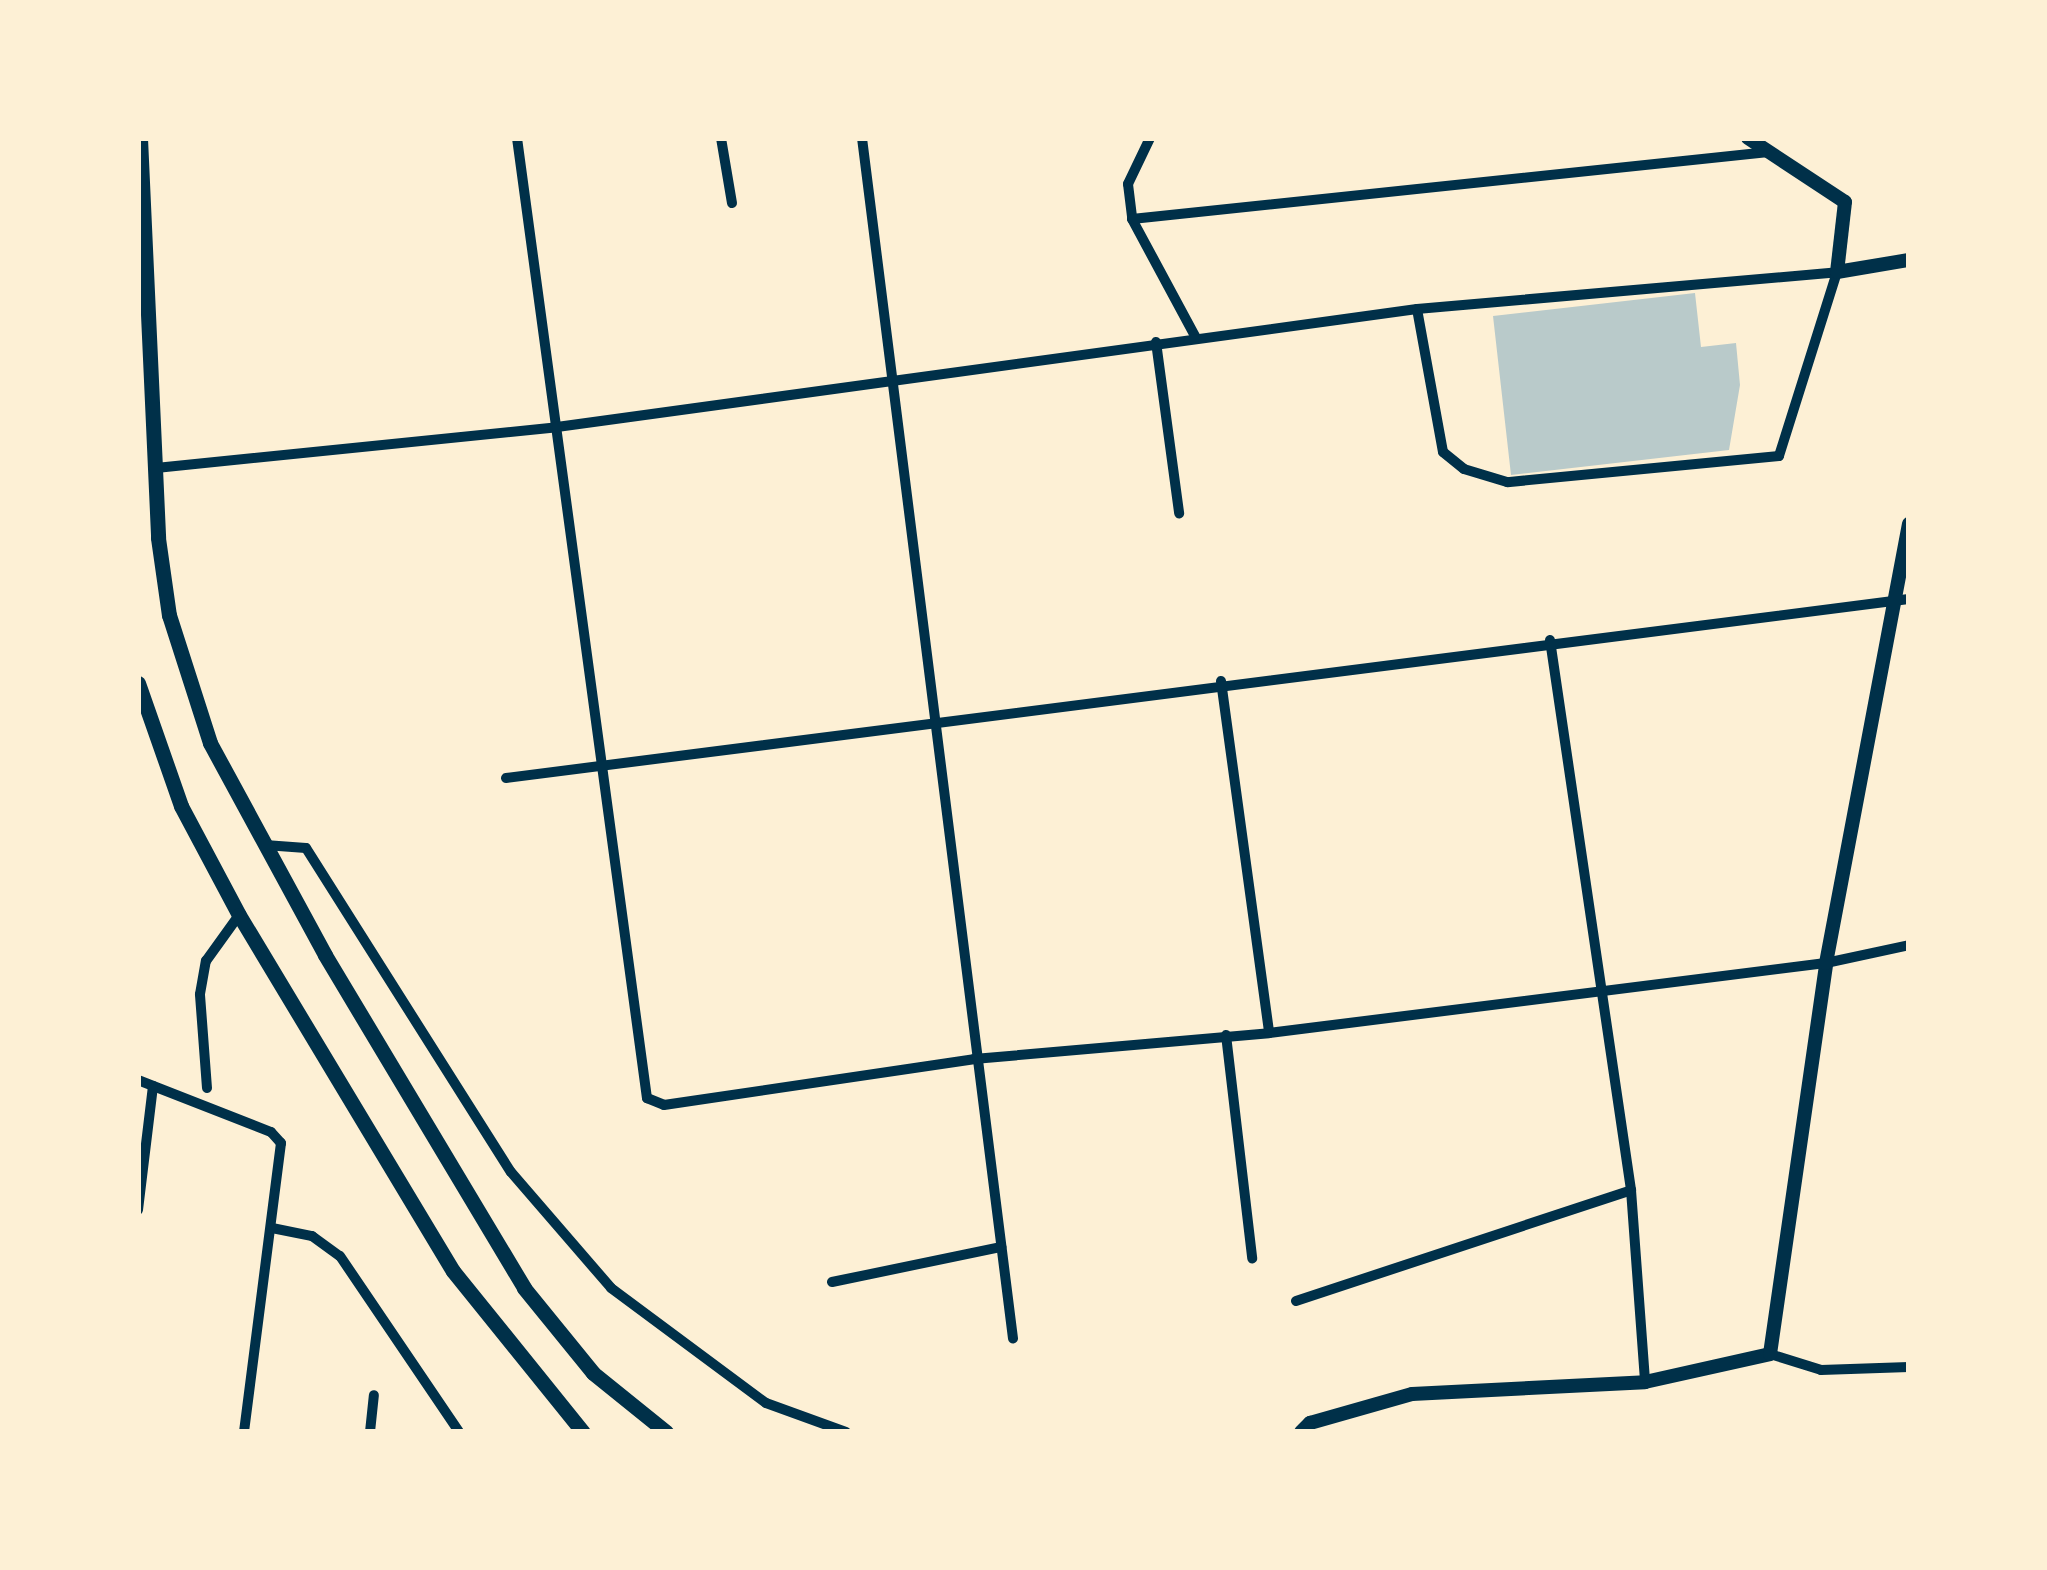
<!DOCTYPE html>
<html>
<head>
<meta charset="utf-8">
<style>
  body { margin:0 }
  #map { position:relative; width:2047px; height:1570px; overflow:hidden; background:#fdf0d5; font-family:"Space Grotesk",sans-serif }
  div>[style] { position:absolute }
  .green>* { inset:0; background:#b9caca }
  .minor>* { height:10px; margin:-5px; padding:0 5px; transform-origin:5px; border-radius:5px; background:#003049 }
  .tertiary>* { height:14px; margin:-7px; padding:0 7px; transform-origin:7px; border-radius:7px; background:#003049 }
  .secondary>* { height:15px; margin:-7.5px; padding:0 7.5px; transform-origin:7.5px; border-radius:7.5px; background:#003049 }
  span { translate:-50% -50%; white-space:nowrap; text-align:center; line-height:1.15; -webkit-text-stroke:9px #fdf0d5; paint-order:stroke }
  .frame { position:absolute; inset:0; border:141px solid #fdf0d5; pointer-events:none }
</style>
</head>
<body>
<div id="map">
  <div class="green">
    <div style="clip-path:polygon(1695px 293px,1701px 347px,1736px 343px,1740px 385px,1729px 450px,1511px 475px,1493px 316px)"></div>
  </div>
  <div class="minor">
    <div style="left:517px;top:138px;width:969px;rotate:82.29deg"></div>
    <div style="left:647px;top:1098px;width:18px;rotate:22deg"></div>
    <div style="left:664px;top:1105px;width:313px;rotate:-8.4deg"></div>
    <div style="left:974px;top:1059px;width:296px;rotate:-5deg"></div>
    <div style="left:1269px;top:1033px;width:561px;rotate:-7.16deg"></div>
    <div style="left:1826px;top:963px;width:85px;rotate:-12.2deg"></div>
    <div style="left:721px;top:138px;width:66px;rotate:80.4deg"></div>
    <div style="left:862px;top:138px;width:1210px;rotate:82.83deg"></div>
    <div style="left:1150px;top:138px;width:51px;rotate:115.6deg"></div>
    <div style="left:1128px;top:184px;width:35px;rotate:83deg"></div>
    <div style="left:1132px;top:219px;width:133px;rotate:61.7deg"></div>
    <div style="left:1132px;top:219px;width:640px;rotate:-6.01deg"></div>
    <div style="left:1156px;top:342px;width:173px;rotate:82.3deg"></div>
    <div style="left:156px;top:468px;width:403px;rotate:-5.8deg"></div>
    <div style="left:557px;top:427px;width:868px;rotate:-7.81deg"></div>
    <div style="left:1417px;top:309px;width:422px;rotate:-5deg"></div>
    <div style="left:1837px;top:272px;width:193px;rotate:107.5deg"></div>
    <div style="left:1779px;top:456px;width:273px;rotate:174.5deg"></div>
    <div style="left:1507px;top:482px;width:45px;rotate:-163.2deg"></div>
    <div style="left:1464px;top:469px;width:27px;rotate:-141deg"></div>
    <div style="left:1443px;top:452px;width:145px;rotate:-100.3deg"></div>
    <div style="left:1550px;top:640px;width:556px;rotate:81.62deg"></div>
    <div style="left:1631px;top:1190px;width:193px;rotate:85.8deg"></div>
    <div style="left:1221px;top:681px;width:355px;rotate:82.2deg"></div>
    <div style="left:506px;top:778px;width:1414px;rotate:-7.27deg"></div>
    <div style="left:265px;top:845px;width:41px;rotate:4.2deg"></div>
    <div style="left:306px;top:848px;width:383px;rotate:57.7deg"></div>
    <div style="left:511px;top:1172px;width:153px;rotate:49.2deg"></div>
    <div style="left:611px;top:1288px;width:193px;rotate:36.6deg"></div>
    <div style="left:766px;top:1403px;width:85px;rotate:19.9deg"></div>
    <div style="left:1226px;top:1035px;width:225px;rotate:83.3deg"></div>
    <div style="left:138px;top:1080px;width:143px;rotate:21.4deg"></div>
    <div style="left:271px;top:1132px;width:15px;rotate:48deg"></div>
    <div style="left:281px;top:1143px;width:291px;rotate:97.3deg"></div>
    <div style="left:207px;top:1088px;width:94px;rotate:-94.3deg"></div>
    <div style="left:200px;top:994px;width:34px;rotate:-80deg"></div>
    <div style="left:206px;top:961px;width:57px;rotate:-54.3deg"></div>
    <div style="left:138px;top:1210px;width:125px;rotate:-83.1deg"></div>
    <div style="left:272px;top:1228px;width:41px;rotate:11.3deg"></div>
    <div style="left:312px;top:1236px;width:34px;rotate:36deg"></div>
    <div style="left:340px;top:1256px;width:212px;rotate:55.9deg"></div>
    <div style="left:832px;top:1282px;width:173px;rotate:-11.7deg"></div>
    <div style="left:1296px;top:1301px;width:353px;rotate:-18.3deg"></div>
    <div style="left:1770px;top:1354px;width:53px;rotate:17.4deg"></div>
    <div style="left:1821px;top:1370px;width:88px;rotate:-2deg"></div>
    <div style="left:370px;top:1432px;width:37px;rotate:-84deg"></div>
  </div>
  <div class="tertiary">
    <div style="left:1748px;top:138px;width:116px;rotate:33.4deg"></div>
    <div style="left:1845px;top:202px;width:70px;rotate:96.5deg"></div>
    <div style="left:1837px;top:272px;width:73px;rotate:-9.5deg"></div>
    <div style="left:1301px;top:1432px;width:13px;rotate:-45deg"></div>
    <div style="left:1310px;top:1423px;width:106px;rotate:-15.9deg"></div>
    <div style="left:1412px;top:1394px;width:233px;rotate:-2.9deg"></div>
    <div style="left:1645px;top:1382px;width:128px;rotate:-12.6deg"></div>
    <div style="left:1770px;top:1354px;width:395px;rotate:-81.8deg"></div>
    <div style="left:1826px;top:963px;width:447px;rotate:-79.3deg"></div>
  </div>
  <div class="secondary">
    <div style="left:140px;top:138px;width:400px;rotate:87.4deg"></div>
    <div style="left:158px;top:538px;width:78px;rotate:81.9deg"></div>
    <div style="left:169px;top:615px;width:134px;rotate:72.2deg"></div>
    <div style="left:210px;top:743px;width:241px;rotate:61.5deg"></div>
    <div style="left:325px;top:955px;width:388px;rotate:59.1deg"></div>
    <div style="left:524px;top:1288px;width:109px;rotate:50.9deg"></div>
    <div style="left:593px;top:1373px;width:94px;rotate:38.9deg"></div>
    <div style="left:138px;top:683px;width:130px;rotate:70.7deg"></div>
    <div style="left:181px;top:806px;width:123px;rotate:62deg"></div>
    <div style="left:239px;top:915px;width:415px;rotate:59deg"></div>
    <div style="left:453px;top:1271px;width:207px;rotate:51.1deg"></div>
  </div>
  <div class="frame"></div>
</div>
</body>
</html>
